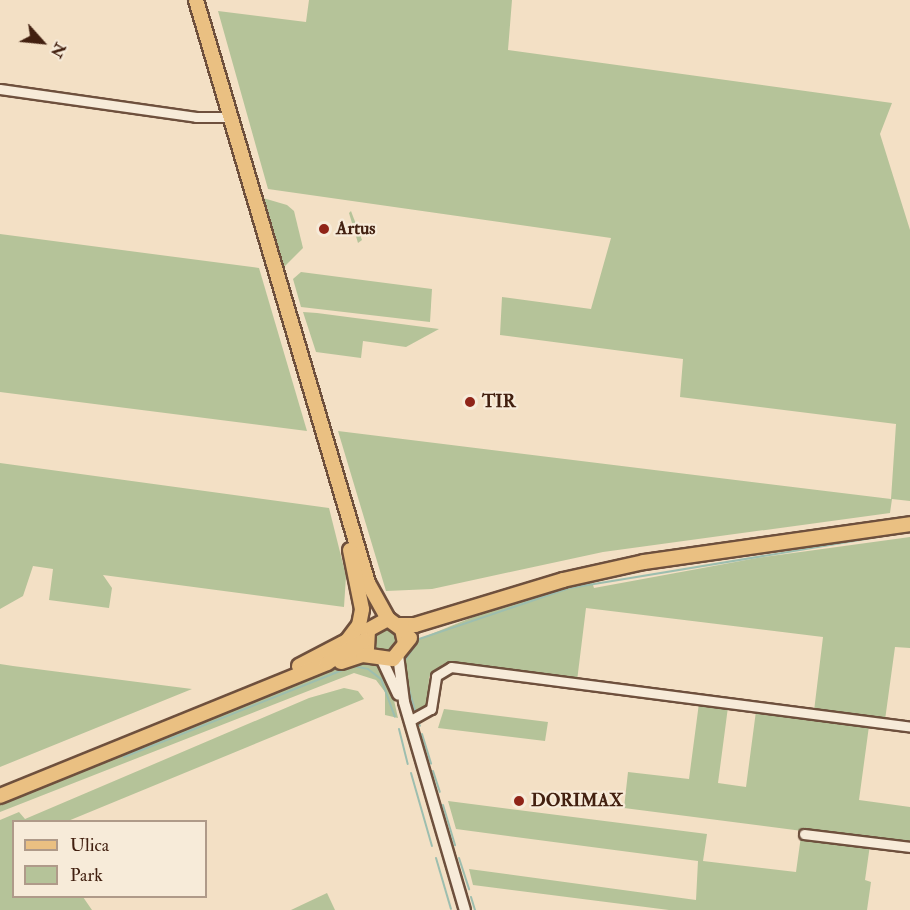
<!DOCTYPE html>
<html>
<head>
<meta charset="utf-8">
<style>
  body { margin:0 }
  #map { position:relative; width:910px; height:910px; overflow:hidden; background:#f3e0c5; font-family:"IM FELL Double Pica",serif }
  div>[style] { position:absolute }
  .green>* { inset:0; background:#b5c399 }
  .stream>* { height:2px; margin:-1px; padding:0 1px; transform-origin:1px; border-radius:1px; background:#9dbeaf }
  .roads { filter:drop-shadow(2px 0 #6e503d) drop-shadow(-2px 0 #6e503d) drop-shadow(0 2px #6e503d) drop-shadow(0 -2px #6e503d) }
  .minor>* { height:9px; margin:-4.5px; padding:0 4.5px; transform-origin:4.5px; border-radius:4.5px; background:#f7ebd9 }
  .tertiary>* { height:10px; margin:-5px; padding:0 5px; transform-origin:5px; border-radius:5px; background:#f7ebd9 }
  .primary>* { height:14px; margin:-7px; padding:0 7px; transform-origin:7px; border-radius:7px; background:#eac082 }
  .dots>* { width:16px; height:16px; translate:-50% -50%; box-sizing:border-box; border:3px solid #f7ebd9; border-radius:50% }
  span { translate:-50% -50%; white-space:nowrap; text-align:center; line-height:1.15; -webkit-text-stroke:4.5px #f7ebd9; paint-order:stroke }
  .poi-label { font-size:18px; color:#422010; font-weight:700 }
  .left { translate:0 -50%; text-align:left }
  .legend { position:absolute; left:12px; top:820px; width:195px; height:78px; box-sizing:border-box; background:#f7ebd9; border:2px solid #af9a89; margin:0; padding:8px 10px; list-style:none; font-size:18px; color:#422010 }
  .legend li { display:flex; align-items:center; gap:12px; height:30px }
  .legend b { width:30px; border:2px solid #af9a89 }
  .north { position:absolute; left:12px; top:12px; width:60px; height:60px; -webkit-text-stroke:4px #f7ebd9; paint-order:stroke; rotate:117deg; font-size:16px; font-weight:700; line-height:24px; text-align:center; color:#422010 }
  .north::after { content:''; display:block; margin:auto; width:21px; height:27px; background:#422010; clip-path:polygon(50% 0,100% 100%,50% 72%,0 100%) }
</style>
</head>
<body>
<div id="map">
  <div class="green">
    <div style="clip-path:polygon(309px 0,512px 0,508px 50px,892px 103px,880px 134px,910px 230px,910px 501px,892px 499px,890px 513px,603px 552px,432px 589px,386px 591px,338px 431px,891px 499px,896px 424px,680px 397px,683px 359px,500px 335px,502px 297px,591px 309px,611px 238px,268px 189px,218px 11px,306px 22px)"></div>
    <div style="clip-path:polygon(263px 198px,287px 205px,294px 211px,303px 248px,284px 267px)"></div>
    <div style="clip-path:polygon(351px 211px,362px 240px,358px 243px,349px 213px)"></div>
    <div style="clip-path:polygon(0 234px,259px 268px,307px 431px,0 392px)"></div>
    <div style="clip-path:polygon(301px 272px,432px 289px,430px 322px,301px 307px,293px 279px)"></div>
    <div style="clip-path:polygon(303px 312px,317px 313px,439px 329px,406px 347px,363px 341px,361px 358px,316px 352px)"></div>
    <div style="clip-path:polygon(0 463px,329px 508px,346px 576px,344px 607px,103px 575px,112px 588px,109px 608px,49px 600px,53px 569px,33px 566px,23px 596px,0 609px)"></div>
    <div style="clip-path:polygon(910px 537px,910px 648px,895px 647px,885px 720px,814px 711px,823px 637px,586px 608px,577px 681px,443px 664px,429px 677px,428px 707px,417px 713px,413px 709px,403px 660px,414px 641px,515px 600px,591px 579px,594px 588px,757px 558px)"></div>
    <div style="clip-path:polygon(391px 626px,400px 638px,393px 653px,375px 652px,372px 648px,374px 630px)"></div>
    <div style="clip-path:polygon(363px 661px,378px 665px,389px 678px,398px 718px,385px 715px,385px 692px,376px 680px,354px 673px,0 812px,0 804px,332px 669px)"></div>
    <div style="clip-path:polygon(0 664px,13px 666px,192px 689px,0 767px)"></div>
    <div style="clip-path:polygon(344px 688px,358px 691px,364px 699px,68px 821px,14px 822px,14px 896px,83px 897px,92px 910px,0 910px,0 820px,19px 812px,25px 819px,309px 698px)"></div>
    <div style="clip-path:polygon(699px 703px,728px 707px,718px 783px,746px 787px,756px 711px,869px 726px,859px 800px,910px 807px,910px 845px,624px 808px,628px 772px,689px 779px)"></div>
    <div style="clip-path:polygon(444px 709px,548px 722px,545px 741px,438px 728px)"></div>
    <div style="clip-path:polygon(448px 801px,707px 834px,703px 861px,796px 872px,801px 836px,870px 845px,865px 880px,871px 882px,867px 910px,669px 910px,473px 885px,469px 869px,696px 900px,698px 861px,456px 829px)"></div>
    <div style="clip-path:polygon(327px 893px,335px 910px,291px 910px)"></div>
  </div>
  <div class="stream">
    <div style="left:404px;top:662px;width:27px;rotate:-57deg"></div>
    <div style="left:419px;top:639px;width:159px;rotate:-18.7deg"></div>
    <div style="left:570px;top:588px;width:345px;rotate:-9.4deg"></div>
    <div style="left:406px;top:679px;width:33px;rotate:74deg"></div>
    <div style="left:419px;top:724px;width:2px;rotate:63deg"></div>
    <div style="left:399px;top:729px;width:36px;rotate:76deg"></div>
    <div style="left:422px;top:734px;width:31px;rotate:73deg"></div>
    <div style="left:124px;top:757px;width:246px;rotate:-21.7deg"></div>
    <div style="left:353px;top:666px;width:15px;rotate:11deg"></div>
    <div style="left:368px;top:669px;width:16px;rotate:38deg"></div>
    <div style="left:381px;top:679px;width:40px;rotate:69.8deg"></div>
    <div style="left:433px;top:771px;width:22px;rotate:72deg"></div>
    <div style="left:411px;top:773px;width:76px;rotate:74deg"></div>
    <div style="left:443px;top:805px;width:42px;rotate:73.3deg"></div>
    <div style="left:436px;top:858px;width:53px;rotate:73.6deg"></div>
    <div style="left:459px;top:858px;width:33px;rotate:72deg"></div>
    <div style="left:471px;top:897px;width:14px;rotate:73deg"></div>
  </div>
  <div class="roads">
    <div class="minor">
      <div style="left:0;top:89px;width:198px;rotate:8.1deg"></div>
      <div style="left:196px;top:117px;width:35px"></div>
      <div style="left:409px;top:721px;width:25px;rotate:-29deg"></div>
      <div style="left:431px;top:709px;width:33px;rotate:-81deg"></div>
      <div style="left:436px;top:676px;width:17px;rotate:-31deg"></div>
      <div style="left:451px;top:667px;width:463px;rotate:7.4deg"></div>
      <div style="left:804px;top:834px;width:107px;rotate:7deg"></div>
    </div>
    <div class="tertiary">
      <div style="left:398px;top:655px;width:47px;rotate:82.7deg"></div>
      <div style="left:404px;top:702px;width:217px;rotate:73.7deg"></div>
      <div style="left:382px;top:660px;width:38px;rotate:65deg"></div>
    </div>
    <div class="primary">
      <div style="left:196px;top:0;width:608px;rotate:73.56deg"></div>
      <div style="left:368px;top:583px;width:41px;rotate:60.9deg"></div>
      <div style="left:388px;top:619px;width:17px;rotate:36deg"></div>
      <div style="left:402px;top:629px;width:14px;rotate:78deg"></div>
      <div style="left:399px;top:625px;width:16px"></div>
      <div style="left:415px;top:625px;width:155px;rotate:-16.9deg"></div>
      <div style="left:563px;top:580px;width:83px;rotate:-12.5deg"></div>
      <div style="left:644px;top:562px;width:269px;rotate:-8.1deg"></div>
      <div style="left:367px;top:649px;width:19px;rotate:-87deg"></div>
      <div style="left:368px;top:630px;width:23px;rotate:-29deg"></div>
      <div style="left:341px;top:662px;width:23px;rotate:-18deg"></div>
      <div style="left:363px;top:655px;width:30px;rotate:8deg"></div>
      <div style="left:393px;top:659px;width:27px;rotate:-51deg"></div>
      <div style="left:299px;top:666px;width:54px;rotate:-27.5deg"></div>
      <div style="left:347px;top:641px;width:20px;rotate:-53deg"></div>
      <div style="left:359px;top:625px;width:16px;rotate:-79deg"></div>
      <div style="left:362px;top:609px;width:60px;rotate:-101.5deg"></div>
      <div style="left:0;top:796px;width:353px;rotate:-22.1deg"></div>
      <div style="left:327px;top:663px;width:44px;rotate:-31.2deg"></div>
    </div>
  </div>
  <div class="dots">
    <div style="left:324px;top:229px;background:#8f2418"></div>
    <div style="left:470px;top:402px;background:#8f2418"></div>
    <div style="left:519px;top:801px;background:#8f2418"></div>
  </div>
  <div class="poi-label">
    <span class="left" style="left:336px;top:229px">Artus</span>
    <span class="left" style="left:482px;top:402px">TIR</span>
    <span class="left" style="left:531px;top:801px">DORIMAX</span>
  </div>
  <ul class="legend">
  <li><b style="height:8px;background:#eac082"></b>Ulica</li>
  <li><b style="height:16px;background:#b5c399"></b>Park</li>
  </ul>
  <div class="north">N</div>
</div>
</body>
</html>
